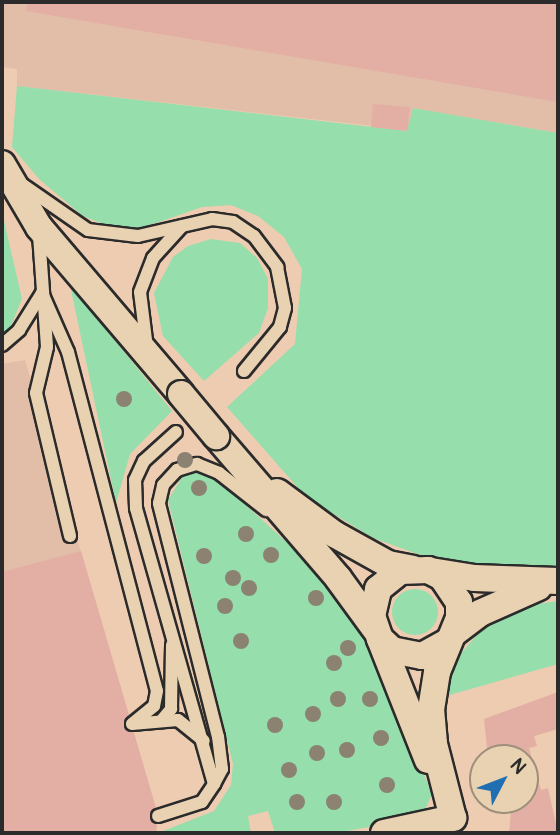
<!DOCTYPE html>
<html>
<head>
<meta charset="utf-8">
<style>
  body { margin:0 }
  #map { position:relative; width:560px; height:835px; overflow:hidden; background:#edccb1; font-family:Pangolin,sans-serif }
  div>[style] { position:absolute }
  .built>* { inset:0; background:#e2bda8 }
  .green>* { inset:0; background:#96deac }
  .round { border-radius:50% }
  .building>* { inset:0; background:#e3aea3 }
  .roads { filter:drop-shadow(2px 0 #2b2b2b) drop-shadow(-2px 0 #2b2b2b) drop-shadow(0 2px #2b2b2b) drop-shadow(0 -2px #2b2b2b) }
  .lane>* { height:12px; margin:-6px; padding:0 6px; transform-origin:6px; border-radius:6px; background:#e9d2b1 }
  .street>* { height:26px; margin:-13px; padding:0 13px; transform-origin:13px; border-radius:13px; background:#e9d2b1 }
  .bridges { filter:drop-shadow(2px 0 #2b2b2b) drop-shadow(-2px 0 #2b2b2b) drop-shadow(0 2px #2b2b2b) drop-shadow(0 -2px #2b2b2b) }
  .street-bridge>* { height:26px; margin:-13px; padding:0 13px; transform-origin:13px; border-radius:13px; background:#e9d2b1 }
  .trees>* { width:16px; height:16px; margin:-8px; border-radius:50%; background:#8b8272 }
  span { translate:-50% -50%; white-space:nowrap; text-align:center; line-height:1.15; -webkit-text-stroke:6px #e9d2b1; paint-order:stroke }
  .frame { position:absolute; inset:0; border:4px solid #2b2b2b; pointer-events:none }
  .north { position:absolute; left:469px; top:744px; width:70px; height:70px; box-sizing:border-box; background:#e9d2b1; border:2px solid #9d8f7b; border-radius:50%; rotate:48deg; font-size:19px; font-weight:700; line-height:28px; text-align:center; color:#2b2b2b }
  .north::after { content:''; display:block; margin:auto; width:24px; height:32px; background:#1f6fb2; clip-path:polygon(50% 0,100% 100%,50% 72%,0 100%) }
</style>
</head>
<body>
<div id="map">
  <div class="built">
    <div style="clip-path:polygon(2px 2px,558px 2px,558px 133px,413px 108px,410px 130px,17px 86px,17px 69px,2px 67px)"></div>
    <div style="clip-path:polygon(25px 360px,158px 816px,156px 833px,2px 833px,2px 364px)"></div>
  </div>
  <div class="green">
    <div style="clip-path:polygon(17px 86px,407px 131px,413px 108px,558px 133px,558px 567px,490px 568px,440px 562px,373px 538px,306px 497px,227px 407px,295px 344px,302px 269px,284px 237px,258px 216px,231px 205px,202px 207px,139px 229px,110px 227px,83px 216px,39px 179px,12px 147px)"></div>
    <div style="clip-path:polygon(2px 212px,22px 299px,10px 328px,2px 334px)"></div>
    <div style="clip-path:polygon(211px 239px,240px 243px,257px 258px,268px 279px,268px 308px,259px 333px,204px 381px,163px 336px,154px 293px,173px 257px,188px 246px)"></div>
    <div style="clip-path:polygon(70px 285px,172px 411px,130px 454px,116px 503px)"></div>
    <div style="clip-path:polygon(199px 471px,216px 478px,325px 577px,369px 639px,432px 794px,425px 810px,413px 819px,336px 833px,275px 833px,268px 811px,248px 816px,251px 833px,158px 833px,214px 811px,231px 785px,233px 764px,168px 500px,183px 476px)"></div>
    <div class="round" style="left:392px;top:589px;width:46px;height:46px"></div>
    <div style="clip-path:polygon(558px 601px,558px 664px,446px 696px,458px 657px,481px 630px,530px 605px)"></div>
  </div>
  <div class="building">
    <div style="clip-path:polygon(27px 2px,558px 2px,558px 102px,26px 11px)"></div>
    <div style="clip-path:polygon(373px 104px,410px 107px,407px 131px,371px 127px)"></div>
    <div style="clip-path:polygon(81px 551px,129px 715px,124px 726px,134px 733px,156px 808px,149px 815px,157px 825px,156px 833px,2px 833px,2px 572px)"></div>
    <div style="clip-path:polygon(558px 692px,558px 729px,534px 736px,537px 746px,529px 748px,541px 790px,548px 788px,558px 833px,509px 833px,512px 800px,525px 800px,525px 758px,488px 758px,484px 719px)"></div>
  </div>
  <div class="roads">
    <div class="lane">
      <div style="left:23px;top:185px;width:79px;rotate:34.7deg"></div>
      <div style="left:88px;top:230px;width:50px;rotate:6.8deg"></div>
      <div style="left:138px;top:236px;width:76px;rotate:-12.9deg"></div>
      <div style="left:212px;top:219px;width:21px;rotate:8deg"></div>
      <div style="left:233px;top:222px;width:25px;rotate:34deg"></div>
      <div style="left:254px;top:236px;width:39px;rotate:53deg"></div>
      <div style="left:277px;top:267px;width:42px;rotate:79deg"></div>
      <div style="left:285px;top:308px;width:20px;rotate:105deg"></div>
      <div style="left:280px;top:327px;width:57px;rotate:129.3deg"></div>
      <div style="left:39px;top:235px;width:112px;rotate:85.9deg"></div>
      <div style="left:47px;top:347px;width:47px;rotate:103.4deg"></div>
      <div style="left:36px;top:393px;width:147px;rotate:76.6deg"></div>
      <div style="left:42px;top:293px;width:64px;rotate:66.2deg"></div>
      <div style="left:68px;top:352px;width:350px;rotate:75.3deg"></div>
      <div style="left:157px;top:691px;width:15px;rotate:101deg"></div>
      <div style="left:154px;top:706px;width:28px;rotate:141deg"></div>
      <div style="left:2px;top:345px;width:23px;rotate:-41deg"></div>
      <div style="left:19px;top:330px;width:44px;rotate:-58.1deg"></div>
      <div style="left:147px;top:348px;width:56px;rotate:-97.1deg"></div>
      <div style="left:140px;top:292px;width:36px;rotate:-69deg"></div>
      <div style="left:153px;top:258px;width:43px;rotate:-47.8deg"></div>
      <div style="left:161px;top:721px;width:16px;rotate:-50deg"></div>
      <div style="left:171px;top:709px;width:64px;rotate:-89.1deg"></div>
      <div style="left:132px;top:724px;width:46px;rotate:-5deg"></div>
      <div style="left:178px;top:720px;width:33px;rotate:39deg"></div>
      <div style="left:214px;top:784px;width:17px;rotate:-62deg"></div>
      <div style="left:222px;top:769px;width:32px;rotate:-97deg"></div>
      <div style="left:218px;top:737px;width:241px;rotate:-104.2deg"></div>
      <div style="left:159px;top:503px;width:18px;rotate:-77deg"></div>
      <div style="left:163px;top:485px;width:21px;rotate:-47deg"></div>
      <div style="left:177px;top:470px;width:21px;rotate:-17deg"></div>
      <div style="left:197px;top:464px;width:24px;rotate:22deg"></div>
      <div style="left:219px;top:473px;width:60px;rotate:38.2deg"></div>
      <div style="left:158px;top:816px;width:46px;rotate:-17.7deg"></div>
      <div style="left:202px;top:802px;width:22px;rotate:-56deg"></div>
      <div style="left:214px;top:784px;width:287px;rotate:-105.8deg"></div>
      <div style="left:136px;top:508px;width:28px;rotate:-92deg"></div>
      <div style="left:135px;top:480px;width:21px;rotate:-65deg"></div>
      <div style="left:144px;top:461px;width:43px;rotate:-42.2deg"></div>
    </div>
    <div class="street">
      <div style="left:2px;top:164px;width:73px;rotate:59.6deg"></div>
      <div style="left:39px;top:227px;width:219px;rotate:49.6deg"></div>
      <div style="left:216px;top:436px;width:187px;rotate:49.3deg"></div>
      <div style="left:338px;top:578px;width:63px;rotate:54deg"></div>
      <div style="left:277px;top:492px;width:71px;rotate:36.4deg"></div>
      <div style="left:334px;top:534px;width:62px;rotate:29.1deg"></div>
      <div style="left:388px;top:564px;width:25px;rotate:11deg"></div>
      <div style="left:431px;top:571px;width:44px;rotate:9.2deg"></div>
      <div style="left:474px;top:578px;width:84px;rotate:2deg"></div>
      <div style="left:455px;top:632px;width:31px;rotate:-37deg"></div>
      <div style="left:480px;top:613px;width:64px;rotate:-23.8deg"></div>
      <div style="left:380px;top:639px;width:130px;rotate:68.4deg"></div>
      <div style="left:449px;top:641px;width:31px;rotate:151deg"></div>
      <div style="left:422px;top:656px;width:31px;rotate:-169deg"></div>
      <div style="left:392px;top:650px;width:16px;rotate:-137deg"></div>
      <div style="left:380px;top:639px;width:24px;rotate:-109deg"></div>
      <div style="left:372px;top:616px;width:28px;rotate:-77deg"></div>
      <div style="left:378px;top:589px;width:28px;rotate:-39deg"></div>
      <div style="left:400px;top:571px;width:28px;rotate:-2deg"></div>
      <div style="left:428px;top:570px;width:16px;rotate:27deg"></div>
      <div style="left:442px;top:577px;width:30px;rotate:56deg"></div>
      <div style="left:459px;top:602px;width:16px;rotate:90deg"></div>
      <div style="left:459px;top:618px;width:58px;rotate:112.2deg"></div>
      <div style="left:437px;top:672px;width:37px;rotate:99deg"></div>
      <div style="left:431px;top:709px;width:35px;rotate:85deg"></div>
      <div style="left:434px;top:744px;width:76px;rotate:75.6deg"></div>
      <div style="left:384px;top:833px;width:71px;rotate:-12.3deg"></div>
    </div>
  </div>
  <div class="bridges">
    <div class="street-bridge">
      <div style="left:181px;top:394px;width:55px;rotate:50.2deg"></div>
    </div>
  </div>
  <div class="trees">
    <div style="left:124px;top:399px"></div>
    <div style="left:185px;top:460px"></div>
    <div style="left:199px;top:488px"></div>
    <div style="left:246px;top:534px"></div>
    <div style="left:271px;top:555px"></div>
    <div style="left:204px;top:556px"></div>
    <div style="left:233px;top:578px"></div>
    <div style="left:249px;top:588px"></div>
    <div style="left:316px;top:598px"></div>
    <div style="left:225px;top:606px"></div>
    <div style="left:241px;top:641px"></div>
    <div style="left:348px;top:648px"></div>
    <div style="left:334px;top:663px"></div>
    <div style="left:338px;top:699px"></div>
    <div style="left:370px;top:699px"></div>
    <div style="left:313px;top:714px"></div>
    <div style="left:275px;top:725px"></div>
    <div style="left:381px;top:738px"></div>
    <div style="left:347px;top:750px"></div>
    <div style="left:317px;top:753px"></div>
    <div style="left:289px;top:770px"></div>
    <div style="left:387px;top:785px"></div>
    <div style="left:297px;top:802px"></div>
    <div style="left:334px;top:802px"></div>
  </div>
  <div class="frame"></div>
  <div class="north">N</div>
</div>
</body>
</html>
